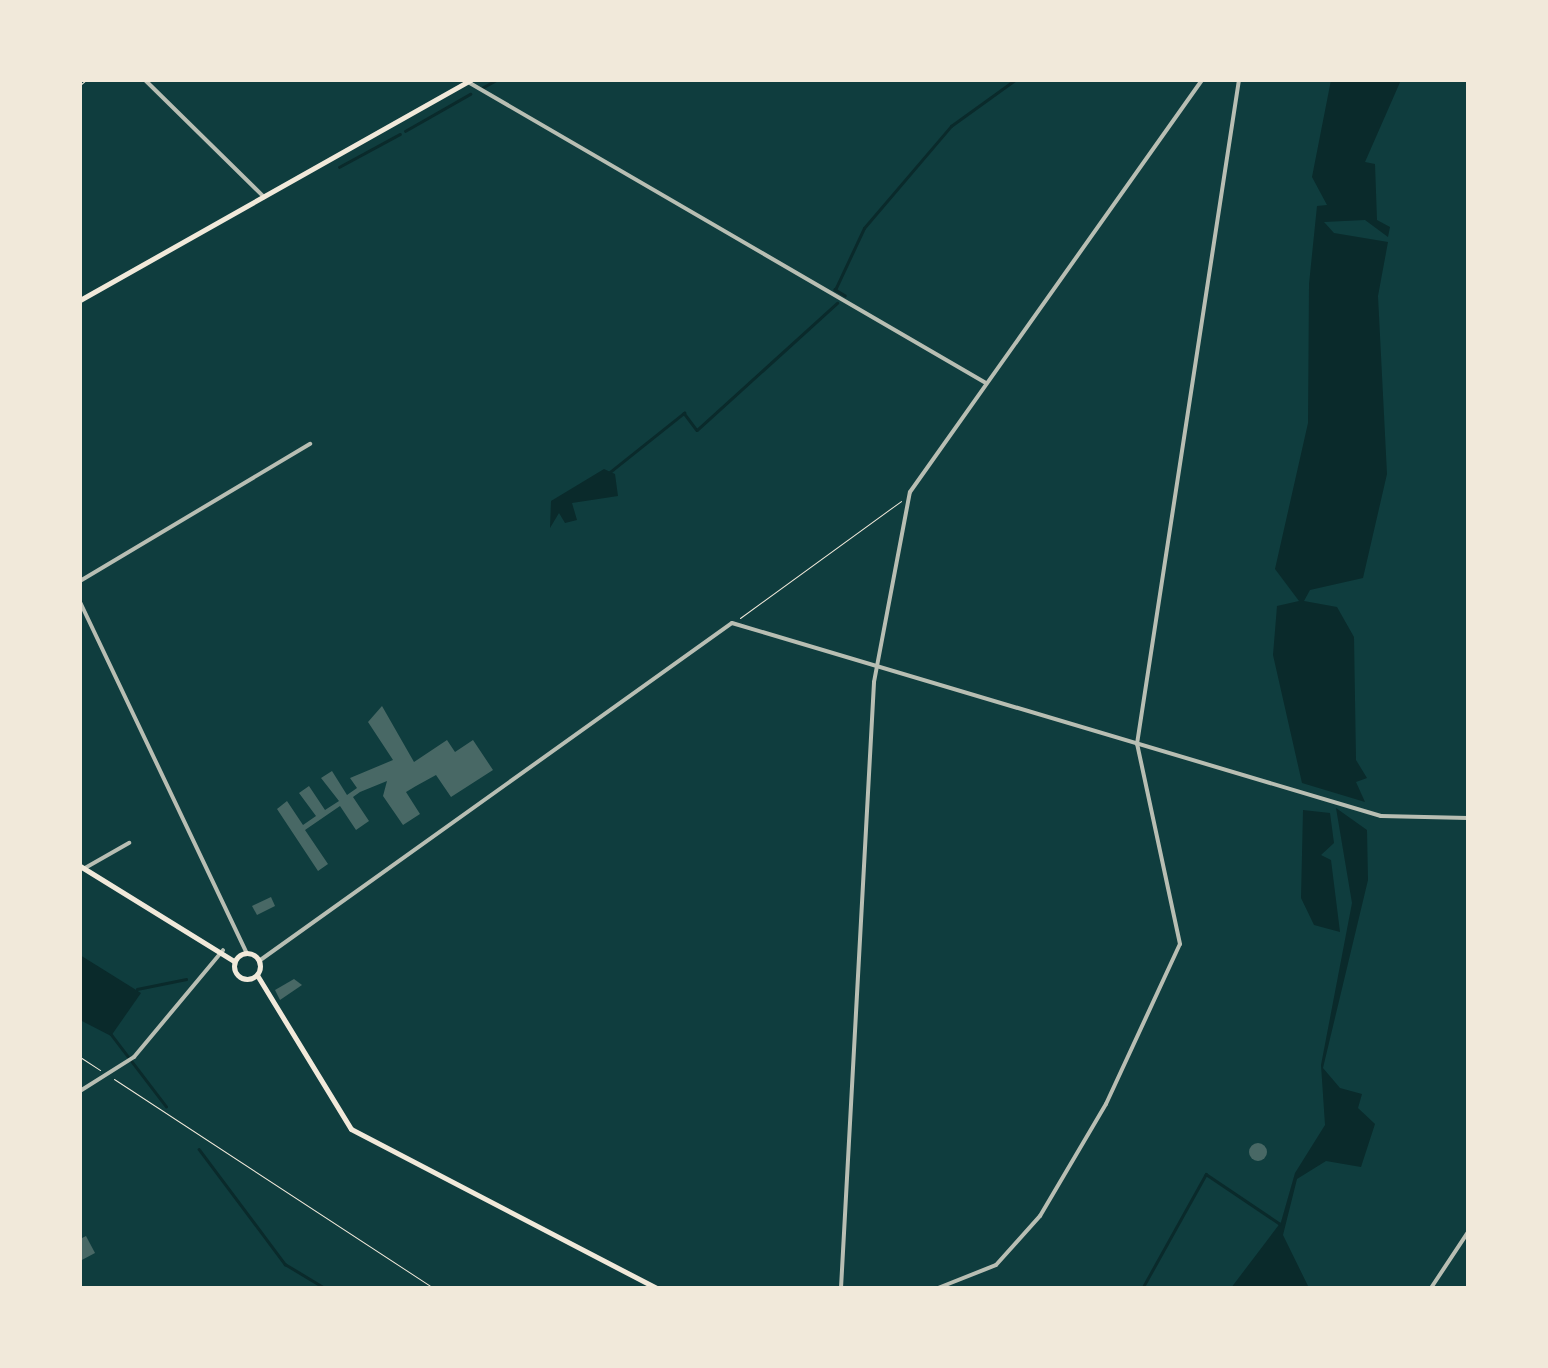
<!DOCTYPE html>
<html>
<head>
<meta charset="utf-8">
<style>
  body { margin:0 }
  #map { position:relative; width:1548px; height:1368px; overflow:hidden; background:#0f3d3e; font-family:"DM Sans",sans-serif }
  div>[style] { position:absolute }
  .water>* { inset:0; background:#0a2a2b }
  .stream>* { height:2.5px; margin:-1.25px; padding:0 1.25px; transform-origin:1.25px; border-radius:1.25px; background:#0a2a2b }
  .building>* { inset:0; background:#486865 }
  .round { border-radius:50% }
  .path>* { height:1px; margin:-0.5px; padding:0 0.5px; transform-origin:0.5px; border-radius:0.5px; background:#f1e9da }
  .minor>* { height:4px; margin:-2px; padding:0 2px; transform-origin:2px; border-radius:2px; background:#b8beb3 }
  .tertiary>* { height:4px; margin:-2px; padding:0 2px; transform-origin:2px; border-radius:2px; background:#b8beb3 }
  .secondary>* { height:5px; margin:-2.5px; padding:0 2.5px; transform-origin:2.5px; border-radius:2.5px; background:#f1e9da }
  .secondary>.ring { margin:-2.5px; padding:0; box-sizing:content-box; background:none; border:5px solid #f1e9da; border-radius:50% }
  span { translate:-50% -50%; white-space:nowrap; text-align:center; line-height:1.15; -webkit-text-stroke:10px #f1e9da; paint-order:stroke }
  .frame { position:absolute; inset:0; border:82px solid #f1e9da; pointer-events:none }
</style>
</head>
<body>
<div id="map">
  <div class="water">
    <div style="clip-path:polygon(1331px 80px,1401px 80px,1365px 162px,1375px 164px,1377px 220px,1390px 227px,1388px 237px,1365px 220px,1324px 222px,1334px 233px,1388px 242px,1378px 296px,1387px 474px,1363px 578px,1310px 590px,1304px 601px,1337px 607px,1354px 637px,1356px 760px,1367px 778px,1356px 782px,1365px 802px,1302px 783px,1273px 655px,1277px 606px,1299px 601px,1275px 569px,1308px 423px,1309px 284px,1317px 206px,1327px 205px,1312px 177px)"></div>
    <div style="clip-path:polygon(604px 469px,615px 474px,618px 496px,572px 503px,577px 520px,565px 523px,559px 513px,550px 528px,551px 501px)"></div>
    <div style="clip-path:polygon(1336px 808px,1367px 830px,1368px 880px,1323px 1068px,1340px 1088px,1362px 1094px,1358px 1108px,1375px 1124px,1361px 1167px,1326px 1161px,1297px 1179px,1283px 1235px,1309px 1288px,1231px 1288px,1281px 1222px,1295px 1173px,1325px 1125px,1321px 1065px,1352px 903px)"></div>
    <div style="clip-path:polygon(1303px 810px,1330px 813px,1334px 843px,1321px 855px,1331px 860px,1340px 932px,1314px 925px,1301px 898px)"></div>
    <div style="clip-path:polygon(80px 955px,141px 993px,111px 1036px,80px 1020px)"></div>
  </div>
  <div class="stream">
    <div style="left:480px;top:89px;width:18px;rotate:-29deg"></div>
    <div style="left:405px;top:131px;width:75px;rotate:-29.6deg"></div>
    <div style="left:339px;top:167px;width:69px;rotate:-28.4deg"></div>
    <div style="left:845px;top:296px;width:12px;rotate:-149deg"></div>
    <div style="left:835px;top:290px;width:68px;rotate:-64.9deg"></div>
    <div style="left:864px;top:228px;width:134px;rotate:-49.5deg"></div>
    <div style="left:951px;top:126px;width:79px;rotate:-35.7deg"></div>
    <div style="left:610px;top:472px;width:95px;rotate:-38.6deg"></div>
    <div style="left:684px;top:413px;width:21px;rotate:53deg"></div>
    <div style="left:697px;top:430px;width:189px;rotate:-42.2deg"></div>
    <div style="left:137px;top:989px;width:50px;rotate:-11.5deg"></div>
    <div style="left:111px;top:1034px;width:91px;rotate:52.6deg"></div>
    <div style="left:199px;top:1149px;width:144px;rotate:53.2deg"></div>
    <div style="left:285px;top:1264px;width:47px;rotate:31deg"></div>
    <div style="left:1143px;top:1287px;width:129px;rotate:-60.9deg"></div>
    <div style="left:1206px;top:1174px;width:89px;rotate:34deg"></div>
  </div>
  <div class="building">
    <div style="clip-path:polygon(382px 706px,414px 762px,447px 740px,455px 752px,473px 740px,493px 770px,451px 797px,436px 775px,416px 786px,406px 792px,420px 814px,403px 825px,383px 796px,387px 781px,360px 792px,353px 797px,369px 821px,356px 830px,340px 806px,305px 830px,328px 864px,318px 871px,277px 809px,287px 801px,303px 825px,316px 816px,299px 793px,309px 786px,325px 810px,339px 801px,321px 778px,332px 771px,347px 795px,357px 788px,350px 778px,393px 760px,368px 722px)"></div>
    <div style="clip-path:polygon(271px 897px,275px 906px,257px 915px,252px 906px)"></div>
    <div style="clip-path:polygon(294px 979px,302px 985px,280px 1000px,275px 990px)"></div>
    <div class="round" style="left:1249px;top:1143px;width:18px;height:18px"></div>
    <div style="clip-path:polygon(86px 1236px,95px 1253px,80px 1261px,80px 1239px)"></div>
  </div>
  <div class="path">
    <div style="left:80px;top:85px;width:8px;rotate:-40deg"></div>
    <div style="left:740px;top:618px;width:199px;rotate:-36deg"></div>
    <div style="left:80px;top:1057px;width:24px;rotate:33deg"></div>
    <div style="left:114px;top:1079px;width:381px;rotate:33.2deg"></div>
  </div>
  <div class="minor">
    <div style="left:145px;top:80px;width:167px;rotate:44.5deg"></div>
    <div style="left:468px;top:82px;width:599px;rotate:30.16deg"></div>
    <div style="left:80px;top:581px;width:268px;rotate:-30.8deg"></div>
    <div style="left:85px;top:868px;width:51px;rotate:-29.6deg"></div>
    <div style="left:259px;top:961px;width:581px;rotate:-35.55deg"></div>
    <div style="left:732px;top:623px;width:677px;rotate:16.56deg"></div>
    <div style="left:1381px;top:816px;width:87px;rotate:1.3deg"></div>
    <div style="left:80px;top:1091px;width:64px;rotate:-32.2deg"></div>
    <div style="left:134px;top:1057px;width:139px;rotate:-50.2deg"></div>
    <div style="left:841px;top:1288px;width:607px;rotate:-86.88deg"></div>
    <div style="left:874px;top:682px;width:193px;rotate:-79.3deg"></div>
    <div style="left:910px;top:492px;width:505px;rotate:-54.67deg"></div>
    <div style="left:938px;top:1288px;width:62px;rotate:-21.6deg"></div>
    <div style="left:996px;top:1265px;width:66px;rotate:-48.1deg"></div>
    <div style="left:1040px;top:1216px;width:130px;rotate:-59.5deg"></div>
    <div style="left:1106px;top:1104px;width:176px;rotate:-65.2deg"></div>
    <div style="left:1180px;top:944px;width:205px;rotate:-102.1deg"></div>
    <div style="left:1137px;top:744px;width:672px;rotate:-81.27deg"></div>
    <div style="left:1431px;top:1288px;width:67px;rotate:-56.5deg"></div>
  </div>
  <div class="tertiary">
    <div style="left:80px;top:602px;width:389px;rotate:64.6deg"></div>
  </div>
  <div class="secondary">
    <div style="left:80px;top:300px;width:449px;rotate:-29.4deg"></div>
    <div style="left:80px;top:866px;width:181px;rotate:31.7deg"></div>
    <div class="ring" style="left:234px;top:953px;width:21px;height:21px"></div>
    <div style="left:257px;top:975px;width:180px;rotate:58.6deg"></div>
    <div style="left:351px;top:1129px;width:345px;rotate:27.5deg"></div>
  </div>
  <div class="frame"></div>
</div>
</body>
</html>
